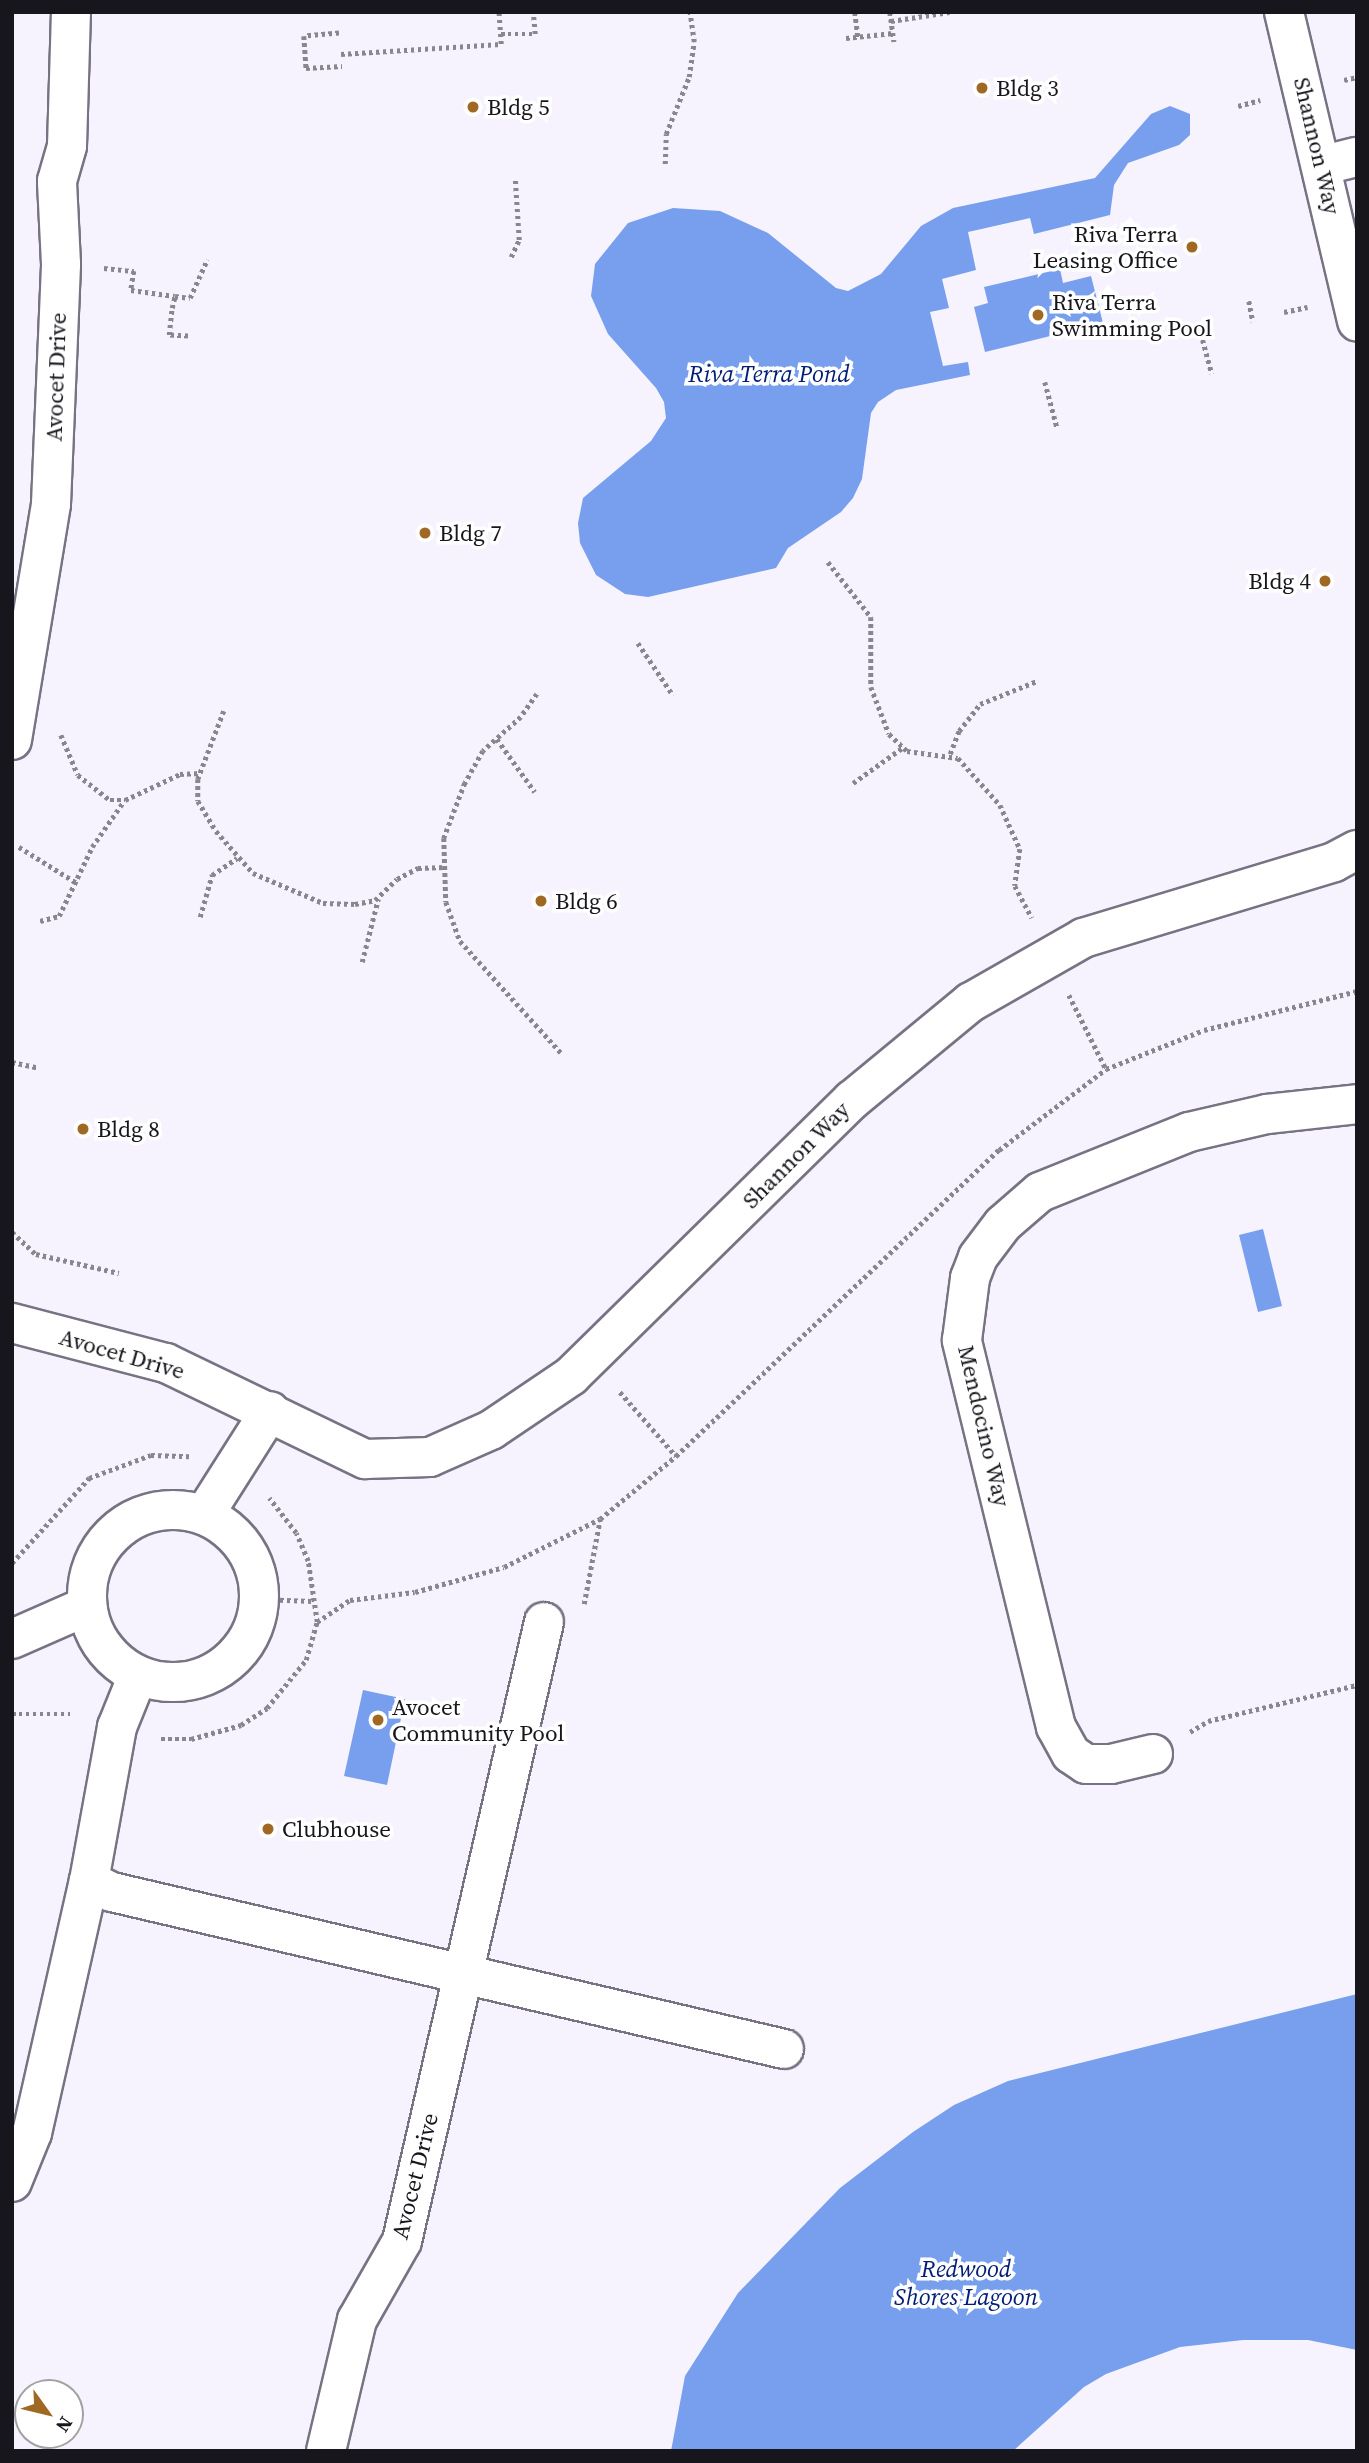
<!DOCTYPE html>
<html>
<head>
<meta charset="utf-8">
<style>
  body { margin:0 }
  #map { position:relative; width:1369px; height:2463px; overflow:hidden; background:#f6f3fe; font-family:"Source Serif 4",serif }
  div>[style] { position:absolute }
  .water>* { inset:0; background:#789fed }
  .path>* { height:4.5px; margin-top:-2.25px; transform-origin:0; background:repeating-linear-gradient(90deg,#88868f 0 3.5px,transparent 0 7px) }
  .roads { filter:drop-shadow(2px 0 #777383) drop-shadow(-2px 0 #777383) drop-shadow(0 2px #777383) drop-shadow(0 -2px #777383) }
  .minor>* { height:38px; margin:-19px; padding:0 19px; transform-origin:19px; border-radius:19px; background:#fff }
  .minor>.ring { margin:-19px; padding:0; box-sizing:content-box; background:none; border:38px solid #fff; border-radius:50% }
  .dots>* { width:19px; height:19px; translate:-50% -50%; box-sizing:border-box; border:4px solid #fff; border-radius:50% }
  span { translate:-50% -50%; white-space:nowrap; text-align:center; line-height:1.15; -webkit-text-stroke:7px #fff; paint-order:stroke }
  .poi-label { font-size:23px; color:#17161c }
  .left { translate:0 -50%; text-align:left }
  .right { translate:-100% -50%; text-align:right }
  .street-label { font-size:23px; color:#17161c }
  .water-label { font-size:24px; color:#001e76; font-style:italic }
  .frame { position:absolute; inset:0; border:14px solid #17161c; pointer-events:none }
  .north { position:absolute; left:14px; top:2379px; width:70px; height:70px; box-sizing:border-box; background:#fff; border:2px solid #a2a2a4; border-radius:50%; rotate:124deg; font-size:19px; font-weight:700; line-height:28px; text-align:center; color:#17161c }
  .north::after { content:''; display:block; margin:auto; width:24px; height:32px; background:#9f6923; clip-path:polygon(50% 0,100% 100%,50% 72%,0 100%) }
</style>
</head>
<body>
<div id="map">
  <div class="water">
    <div style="clip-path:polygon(1170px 106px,1190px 114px,1190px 135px,1179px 145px,1128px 163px,1114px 185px,1110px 215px,1034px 234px,1030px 218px,968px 232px,976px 270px,942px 279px,949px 308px,930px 312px,943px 366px,968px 362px,970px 375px,896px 390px,878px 402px,871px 413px,862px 479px,853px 498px,841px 512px,788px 548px,776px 568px,648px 597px,625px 594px,596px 575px,580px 543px,578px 523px,583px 498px,651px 441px,666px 418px,664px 402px,656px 388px,608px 334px,591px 296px,595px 264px,628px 223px,673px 208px,720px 211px,768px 233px,836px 288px,848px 291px,881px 274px,921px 226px,953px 208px,1095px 178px,1151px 114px)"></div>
    <div style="clip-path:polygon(1060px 269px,1063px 283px,1091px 276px,1103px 323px,985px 352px,974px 307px,988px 303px,984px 287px)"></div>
    <div style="clip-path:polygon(1263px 1229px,1282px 1306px,1258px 1312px,1239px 1235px)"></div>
    <div style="clip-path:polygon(363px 1690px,405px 1699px,387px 1785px,344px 1776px)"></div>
    <div style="clip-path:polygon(1357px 1994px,1357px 2350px,1308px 2340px,1243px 2340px,1180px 2347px,1106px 2374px,1084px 2387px,1013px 2451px,671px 2451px,685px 2376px,738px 2293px,840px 2188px,913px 2132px,954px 2105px,1008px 2081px)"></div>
  </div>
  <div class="path">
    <div style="left:855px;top:12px;width:25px;rotate:83deg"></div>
    <div style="left:890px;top:12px;width:30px;rotate:82deg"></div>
    <div style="left:891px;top:21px;width:59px;rotate:-8.8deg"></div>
    <div style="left:339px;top:33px;width:35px;rotate:175deg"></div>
    <div style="left:304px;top:36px;width:32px;rotate:86deg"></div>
    <div style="left:306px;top:68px;width:36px;rotate:-3deg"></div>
    <div style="left:501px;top:34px;width:34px"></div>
    <div style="left:535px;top:34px;width:22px;rotate:-95deg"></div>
    <div style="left:846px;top:38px;width:47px;rotate:-6.1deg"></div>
    <div style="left:341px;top:54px;width:160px;rotate:-3.6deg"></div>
    <div style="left:501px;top:44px;width:32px;rotate:-94deg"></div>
    <div style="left:1344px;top:80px;width:13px;rotate:-13deg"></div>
    <div style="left:1238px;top:106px;width:23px;rotate:-15deg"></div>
    <div style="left:665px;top:164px;width:30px;rotate:-88deg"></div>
    <div style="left:666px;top:134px;width:61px;rotate:-68deg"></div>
    <div style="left:689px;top:77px;width:35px;rotate:-82deg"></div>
    <div style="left:694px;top:42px;width:30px;rotate:-98deg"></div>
    <div style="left:511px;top:257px;width:19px;rotate:-65deg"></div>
    <div style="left:519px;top:240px;width:62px;rotate:-93.7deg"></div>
    <div style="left:104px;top:268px;width:30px;rotate:6deg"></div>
    <div style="left:134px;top:271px;width:19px;rotate:99deg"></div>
    <div style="left:131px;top:290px;width:44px;rotate:7.8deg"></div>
    <div style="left:1249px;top:301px;width:21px;rotate:79deg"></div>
    <div style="left:1284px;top:312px;width:24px;rotate:-12deg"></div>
    <div style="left:1201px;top:333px;width:42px;rotate:75deg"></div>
    <div style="left:188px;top:336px;width:19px;rotate:-177deg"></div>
    <div style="left:169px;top:335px;width:27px;rotate:-84deg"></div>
    <div style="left:172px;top:308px;width:12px;rotate:-76deg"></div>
    <div style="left:175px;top:296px;width:15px;rotate:8deg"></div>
    <div style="left:190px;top:298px;width:42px;rotate:-65.9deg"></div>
    <div style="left:1045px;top:382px;width:47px;rotate:75.1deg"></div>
    <div style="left:828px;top:562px;width:70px;rotate:52deg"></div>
    <div style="left:871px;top:617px;width:70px;rotate:90deg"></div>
    <div style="left:871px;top:687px;width:50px;rotate:69deg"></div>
    <div style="left:889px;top:734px;width:25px;rotate:43deg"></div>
    <div style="left:907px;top:751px;width:51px;rotate:7.8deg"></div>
    <div style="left:958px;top:758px;width:63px;rotate:48.2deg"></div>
    <div style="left:1000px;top:805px;width:48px;rotate:65.6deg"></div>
    <div style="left:1020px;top:849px;width:37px;rotate:98deg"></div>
    <div style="left:1015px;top:886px;width:36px;rotate:62deg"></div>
    <div style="left:638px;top:643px;width:63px;rotate:56.1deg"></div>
    <div style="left:537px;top:694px;width:28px;rotate:125deg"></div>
    <div style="left:521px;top:717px;width:51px;rotate:138.2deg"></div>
    <div style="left:483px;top:751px;width:37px;rotate:119deg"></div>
    <div style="left:465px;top:783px;width:59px;rotate:110.9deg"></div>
    <div style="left:444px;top:838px;width:64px;rotate:88.2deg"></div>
    <div style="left:446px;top:902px;width:41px;rotate:70.3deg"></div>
    <div style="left:460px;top:941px;width:152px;rotate:47.9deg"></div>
    <div style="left:224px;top:711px;width:73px;rotate:110.9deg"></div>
    <div style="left:198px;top:779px;width:22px;rotate:90deg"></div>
    <div style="left:198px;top:801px;width:35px;rotate:59deg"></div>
    <div style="left:216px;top:831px;width:56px;rotate:48.6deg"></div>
    <div style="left:253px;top:873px;width:76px;rotate:23.2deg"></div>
    <div style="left:323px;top:903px;width:32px;rotate:2deg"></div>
    <div style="left:355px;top:904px;width:20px;rotate:-11deg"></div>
    <div style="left:375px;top:900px;width:30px;rotate:-44deg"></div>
    <div style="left:397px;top:879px;width:24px;rotate:-28deg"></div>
    <div style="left:418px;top:868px;width:27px;rotate:-2deg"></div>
    <div style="left:61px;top:735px;width:43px;rotate:67deg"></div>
    <div style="left:78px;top:775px;width:41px;rotate:38deg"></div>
    <div style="left:110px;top:800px;width:15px"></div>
    <div style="left:125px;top:800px;width:61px;rotate:-25.3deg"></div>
    <div style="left:180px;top:774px;width:20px;rotate:-3deg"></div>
    <div style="left:497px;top:739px;width:65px;rotate:54.4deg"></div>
    <div style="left:950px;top:754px;width:25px;rotate:-69deg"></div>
    <div style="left:959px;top:731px;width:34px;rotate:-52deg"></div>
    <div style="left:980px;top:704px;width:61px;rotate:-22deg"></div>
    <div style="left:853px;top:783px;width:60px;rotate:-35.5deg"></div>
    <div style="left:19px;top:847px;width:68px;rotate:31.8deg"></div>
    <div style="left:200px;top:917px;width:44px;rotate:-74.1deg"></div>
    <div style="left:212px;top:875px;width:30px;rotate:-34deg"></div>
    <div style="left:40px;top:921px;width:20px;rotate:-15deg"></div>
    <div style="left:59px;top:916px;width:76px;rotate:-64.4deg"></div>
    <div style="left:92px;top:847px;width:56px;rotate:-55.2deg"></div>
    <div style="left:362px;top:962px;width:65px;rotate:-75.7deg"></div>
    <div style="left:1069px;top:995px;width:83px;rotate:63.4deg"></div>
    <div style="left:1106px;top:1069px;width:105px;rotate:-21.7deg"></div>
    <div style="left:1204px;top:1030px;width:158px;rotate:-14.3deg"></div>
    <div style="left:12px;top:1062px;width:25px;rotate:12deg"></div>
    <div style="left:12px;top:1232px;width:33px;rotate:43deg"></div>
    <div style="left:36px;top:1254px;width:85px;rotate:12.9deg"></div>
    <div style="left:620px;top:1392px;width:85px;rotate:48.8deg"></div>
    <div style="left:12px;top:1563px;width:115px;rotate:-47.8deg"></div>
    <div style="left:89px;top:1478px;width:66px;rotate:-20.4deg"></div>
    <div style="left:151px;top:1455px;width:38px;rotate:2deg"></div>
    <div style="left:259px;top:1599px;width:53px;rotate:2.2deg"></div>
    <div style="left:584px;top:1604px;width:86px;rotate:-79.3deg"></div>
    <div style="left:317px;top:1622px;width:40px;rotate:-34deg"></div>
    <div style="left:350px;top:1600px;width:65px;rotate:-7deg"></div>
    <div style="left:415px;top:1592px;width:92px;rotate:-15.7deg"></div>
    <div style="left:504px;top:1567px;width:107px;rotate:-26.6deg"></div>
    <div style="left:600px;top:1519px;width:99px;rotate:-39.7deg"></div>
    <div style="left:676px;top:1456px;width:445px;rotate:-43.5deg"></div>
    <div style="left:999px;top:1150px;width:134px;rotate:-37.1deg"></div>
    <div style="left:12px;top:1714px;width:58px"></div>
    <div style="left:1190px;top:1732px;width:21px;rotate:-31deg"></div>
    <div style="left:1208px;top:1721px;width:153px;rotate:-13.6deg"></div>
    <div style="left:161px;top:1739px;width:30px"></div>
    <div style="left:191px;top:1739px;width:52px;rotate:-15.6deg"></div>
    <div style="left:241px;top:1725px;width:31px;rotate:-33deg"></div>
    <div style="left:267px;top:1708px;width:62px;rotate:-50.9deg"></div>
    <div style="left:306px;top:1660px;width:40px;rotate:-74deg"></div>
    <div style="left:317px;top:1622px;width:62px;rotate:-98.4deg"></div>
    <div style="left:308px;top:1561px;width:30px;rotate:-113deg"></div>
    <div style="left:296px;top:1533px;width:44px;rotate:-127.6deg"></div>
  </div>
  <div class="roads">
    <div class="minor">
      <div style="left:1284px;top:12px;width:318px;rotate:76.7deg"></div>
      <div style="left:1324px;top:165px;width:34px;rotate:-14deg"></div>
      <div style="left:12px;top:740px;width:239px;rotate:-80.6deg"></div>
      <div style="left:51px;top:504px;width:240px;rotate:-87.6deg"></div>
      <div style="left:61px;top:264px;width:83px;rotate:-92.8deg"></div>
      <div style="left:57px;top:181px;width:36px;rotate:-74deg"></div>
      <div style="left:67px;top:146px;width:134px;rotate:-88.3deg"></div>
      <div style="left:12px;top:1323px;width:159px;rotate:14.6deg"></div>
      <div style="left:166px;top:1363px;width:221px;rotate:25.8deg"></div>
      <div style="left:365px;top:1459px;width:65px;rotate:-1.8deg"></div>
      <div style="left:430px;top:1457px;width:67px;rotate:-23.9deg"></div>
      <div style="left:491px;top:1430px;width:97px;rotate:-34deg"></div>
      <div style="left:571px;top:1376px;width:394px;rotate:-44.5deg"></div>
      <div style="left:852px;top:1100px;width:154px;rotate:-39.5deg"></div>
      <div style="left:971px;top:1002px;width:129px;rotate:-29.7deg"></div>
      <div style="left:1083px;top:938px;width:262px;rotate:-16.8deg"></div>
      <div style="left:1334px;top:862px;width:26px;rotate:-28deg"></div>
      <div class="ring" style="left:87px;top:1510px;width:134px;height:134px"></div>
      <div style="left:204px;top:1515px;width:123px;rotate:-57.6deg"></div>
      <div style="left:12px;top:1639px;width:82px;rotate:-23.7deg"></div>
      <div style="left:1153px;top:1754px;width:43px;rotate:166.6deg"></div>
      <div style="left:1111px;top:1764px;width:25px;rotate:180deg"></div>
      <div style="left:1086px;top:1764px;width:18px;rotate:-146deg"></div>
      <div style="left:1071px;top:1754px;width:31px;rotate:-119deg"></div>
      <div style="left:1056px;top:1727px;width:398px;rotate:-103.7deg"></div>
      <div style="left:962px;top:1340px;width:63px;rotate:-82.6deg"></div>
      <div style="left:970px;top:1278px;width:22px;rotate:-69deg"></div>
      <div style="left:978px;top:1257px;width:41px;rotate:-52.9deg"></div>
      <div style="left:1003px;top:1224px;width:49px;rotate:-40.9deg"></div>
      <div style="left:1040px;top:1192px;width:161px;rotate:-21.9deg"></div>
      <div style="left:1189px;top:1132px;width:80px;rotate:-13deg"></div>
      <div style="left:1267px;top:1114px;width:91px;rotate:-6.3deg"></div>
      <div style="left:89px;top:1881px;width:25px;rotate:26deg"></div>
      <div style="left:112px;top:1892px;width:690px;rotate:13.15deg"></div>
      <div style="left:12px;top:2182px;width:53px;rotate:-67.8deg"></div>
      <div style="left:32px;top:2133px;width:258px;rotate:-77.3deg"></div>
      <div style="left:89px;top:1881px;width:157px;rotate:-79.7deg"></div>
      <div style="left:117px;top:1727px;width:56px;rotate:-68deg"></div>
      <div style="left:326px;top:2451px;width:135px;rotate:-76.7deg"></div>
      <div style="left:357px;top:2320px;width:91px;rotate:-60.3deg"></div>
      <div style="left:402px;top:2241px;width:635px;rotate:-77.08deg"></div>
    </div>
  </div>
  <div class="dots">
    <div style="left:982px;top:88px;background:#9f6923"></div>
    <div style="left:473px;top:107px;background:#9f6923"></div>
    <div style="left:1192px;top:247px;background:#9f6923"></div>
    <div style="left:1038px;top:315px;background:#9f6923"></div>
    <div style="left:425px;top:533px;background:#9f6923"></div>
    <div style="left:1325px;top:581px;background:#9f6923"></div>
    <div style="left:541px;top:901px;background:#9f6923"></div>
    <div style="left:83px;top:1129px;background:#9f6923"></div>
    <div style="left:378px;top:1720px;background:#9f6923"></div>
    <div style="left:268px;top:1829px;background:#9f6923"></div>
  </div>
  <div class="poi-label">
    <span class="left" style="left:996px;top:88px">Bldg 3</span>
    <span class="left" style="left:487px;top:107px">Bldg 5</span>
    <span class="right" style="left:1178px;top:247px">Riva Terra<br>Leasing Office</span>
    <span class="left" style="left:1052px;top:315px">Riva Terra<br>Swimming Pool</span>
    <span class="left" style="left:439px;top:533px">Bldg 7</span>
    <span class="right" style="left:1311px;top:581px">Bldg 4</span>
    <span class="left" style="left:555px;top:901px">Bldg 6</span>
    <span class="left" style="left:97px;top:1129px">Bldg 8</span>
    <span class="left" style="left:392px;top:1720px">Avocet<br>Community Pool</span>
    <span class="left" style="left:282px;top:1829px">Clubhouse</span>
  </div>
  <div class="street-label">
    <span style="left:1317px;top:146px;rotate:77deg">Shannon Way</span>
    <span style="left:56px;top:377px;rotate:-88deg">Avocet Drive</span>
    <span style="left:796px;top:1155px;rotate:-45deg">Shannon Way</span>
    <span style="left:122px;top:1354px;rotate:16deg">Avocet Drive</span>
    <span style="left:984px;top:1426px;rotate:77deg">Mendocino Way</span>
    <span style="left:415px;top:2176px;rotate:-76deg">Avocet Drive</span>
  </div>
  <div class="water-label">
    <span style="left:769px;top:374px">Riva Terra Pond</span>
    <span style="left:966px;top:2283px">Redwood<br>Shores Lagoon</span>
  </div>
  <div class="frame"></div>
  <div class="north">N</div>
</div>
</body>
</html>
